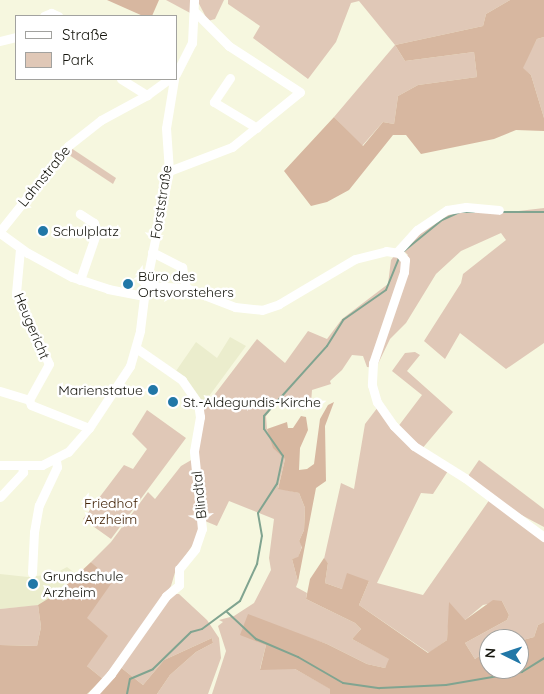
<!DOCTYPE html>
<html>
<head>
<meta charset="utf-8">
<style>
  body { margin:0 }
  #map { position:relative; width:544px; height:694px; overflow:hidden; background:#f6f7df; font-family:Quicksand,sans-serif }
  div>[style] { position:absolute }
  .built>* { inset:0; background:#ebedcd }
  .green>* { inset:0; background:#e0c8b7 }
  .forest>* { inset:0; background:#d7b7a0 }
  .stream>* { height:2px; margin:-1px; padding:0 1px; transform-origin:1px; border-radius:1px; background:#80a490 }
  .minor>* { height:9px; margin:-4.5px; padding:0 4.5px; transform-origin:4.5px; border-radius:4.5px; background:#fff }
  .dots>* { width:14px; height:14px; translate:-50% -50%; box-sizing:border-box; border:2px solid #fff; border-radius:50% }
  span { translate:-50% -50%; white-space:nowrap; text-align:center; line-height:1.15; -webkit-text-stroke:5px #fff; paint-order:stroke }
  .street-label { font-size:14px; color:#16160e }
  .poi-label { font-size:14px; color:#16160e }
  .left { translate:0 -50%; text-align:left }
  .right { translate:-100% -50%; text-align:right }
  .park-label { font-size:14px; color:#422206 }
  .legend { position:absolute; left:15px; top:15px; width:162px; height:65px; box-sizing:border-box; background:#fff; border:1px solid #a2a29f; margin:0; padding:6px 9px; list-style:none; font-size:15px; color:#16160e }
  .legend li { display:flex; align-items:center; gap:10px; height:25px }
  .legend b { width:25px; border:1px solid #a2a29f }
  .north { position:absolute; left:479px; top:629px; width:50px; height:50px; box-sizing:border-box; background:#fff; border:1px solid #a2a29f; border-radius:50%; rotate:274deg; font-size:14px; font-weight:700; line-height:20px; text-align:center; color:#16160e }
  .north::after { content:''; display:block; margin:auto; width:18px; height:22px; background:#2177a7; clip-path:polygon(50% 0,100% 100%,50% 72%,0 100%) }
</style>
</head>
<body>
<div id="map">
  <div class="built">
    <div style="clip-path:polygon(230px 337px,246px 346px,201px 407px,176px 371px,196px 342px,217px 358px)"></div>
    <div style="clip-path:polygon(67px 567px,76px 574px,43px 605px,0 609px,0 574px,28px 577px,54px 574px)"></div>
  </div>
  <div class="green">
    <div style="clip-path:polygon(166px 0,191px 0,192px 14px)"></div>
    <div style="clip-path:polygon(197px 0,224px 0,215px 19px,208px 21px)"></div>
    <div style="clip-path:polygon(228px 0,510px 0,486px 14px,483px 26px,395px 45px,405px 61px,474px 52px,477px 77px,418px 85px,398px 96px,394px 124px,383px 122px,362px 146px,334px 117px,395px 45px,359px 1px,351px 3px,336px 42px,308px 79px,253px 38px,260px 26px,228px 4px)"></div>
    <div style="clip-path:polygon(544px 37px,544px 118px,531px 75px,522px 68px,537px 39px)"></div>
    <div style="clip-path:polygon(68px 146px,116px 178px,113px 184px,63px 151px)"></div>
    <div style="clip-path:polygon(544px 208px,544px 343px,506px 369px,460px 333px,445px 359px,424px 341px,461px 283px,463px 274px,506px 240px,501px 233px,461px 251px,436px 274px,406px 323px,390px 339px,376px 368px,367px 367px,363px 356px,352px 355px,342px 370px,330px 381px,331px 384px,312px 390px,311px 403px,303px 400px,289px 407px,286px 398px,280px 398px,266px 416px,267px 429px,285px 459px,278px 488px,299px 493px,305px 508px,304px 530px,299px 541px,302px 546px,298px 558px,292px 559px,298px 582px,296px 587px,307px 593px,306px 599px,355px 623px,361px 629px,352px 639px,390px 659px,385px 668px,367px 664px,327px 644px,286px 630px,266px 645px,260px 669px,295px 669px,331px 689px,330px 694px,212px 694px,226px 651px,218px 626px,223px 622px,219px 620px,234px 616px,254px 603px,271px 570px,269px 558px,274px 519px,229px 501px,217px 526px,205px 521px,196px 452px,202px 411px,257px 339px,285px 363px,308px 331px,327px 339px,342px 319px,388px 284px,391px 260px,395px 255px,402px 261px,408px 255px,403px 250px,425px 225px,429px 227px,455px 210px,510px 212px)"></div>
    <div style="clip-path:polygon(415px 352px,420px 355px,407px 371px,453px 412px,421px 450px,397px 428px,422px 395px,392px 371px,405px 353px)"></div>
    <div style="clip-path:polygon(378px 407px,412px 448px,448px 471px,433px 494px,421px 493px,377px 583px,423px 595px,490px 499px,544px 539px,544px 622px,538px 625px,534px 637px,519px 641px,489px 639px,489px 649px,475px 659px,465px 643px,507px 620px,509px 615px,502px 601px,483px 605px,465px 620px,448px 627px,447px 640px,429px 653px,359px 605px,369px 581px,342px 589px,325px 583px,328px 563px,324px 559px,341px 483px,354px 489px,365px 424px)"></div>
    <div style="clip-path:polygon(147px 410px,186px 438px,111px 539px,83px 519px,124px 465px,133px 469px,147px 449px,132px 434px)"></div>
    <div style="clip-path:polygon(193px 459px,199px 536px,176px 569px,171px 586px,103px 679px,87px 666px,86px 618px,112px 581px,91px 562px,111px 542px,148px 492px,155px 499px,181px 466px)"></div>
    <div style="clip-path:polygon(479px 460px,544px 509px,544px 527px,512px 510px,468px 476px)"></div>
    <div style="clip-path:polygon(174px 594px,179px 594px,207px 620px,219px 638px,221px 658px,208px 694px,157px 694px,170px 675px,196px 652px,213px 643px,212px 638px,164px 660px,143px 685px,119px 666px,150px 620px)"></div>
    <div style="clip-path:polygon(38px 605px,41px 627px,37px 646px,0 645px,0 609px)"></div>
  </div>
  <div class="forest">
    <div style="clip-path:polygon(107px 0,159px 0,152px 16px,143px 16px)"></div>
    <div style="clip-path:polygon(510px 0,544px 0,544px 37px,537px 39px,523px 68px,531px 75px,544px 118px,544px 131px,516px 130px,494px 139px,421px 154px,406px 135px,393px 135px,349px 190px,327px 202px,311px 206px,284px 171px,334px 117px,363px 146px,383px 122px,394px 124px,398px 96px,418px 85px,477px 77px,474px 52px,405px 61px,395px 45px,483px 26px,486px 14px)"></div>
    <div style="clip-path:polygon(334px 402px,325px 426px,326px 481px,316px 488px,298px 582px,292px 559px,298px 557px,302px 547px,299px 541px,304px 530px,305px 508px,299px 493px,278px 489px,285px 459px,273px 448px,267px 429px,287px 422px,288px 428px,293px 428px,301px 416px,306px 417px,308px 430px,300px 448px,299px 470px,307px 469px,314px 464px,320px 419px,328px 405px)"></div>
    <div style="clip-path:polygon(324px 558px,328px 563px,325px 583px,342px 589px,347px 573px,369px 581px,359px 605px,428px 653px,447px 640px,449px 602px,465px 620px,493px 600px,502px 601px,509px 615px,507px 620px,465px 643px,475px 659px,489px 649px,489px 669px,519px 669px,519px 641px,534px 637px,538px 625px,544px 622px,544px 694px,330px 694px,330px 689px,295px 669px,260px 670px,266px 645px,240px 635px,248px 614px,327px 644px,367px 664px,385px 668px,389px 659px,352px 639px,361px 629px,355px 623px,306px 599px,310px 579px)"></div>
    <div style="clip-path:polygon(91px 562px,113px 581px,87px 618px,108px 636px,87px 666px,103px 679px,87px 694px,0 694px,0 645px,37px 646px,41px 627px,38px 605px,59px 592px)"></div>
    <div style="clip-path:polygon(212px 638px,213px 643px,196px 652px,170px 675px,157px 694px,96px 694px,119px 666px,143px 685px,164px 660px)"></div>
  </div>
  <div class="stream">
    <div style="left:501px;top:212px;width:43px"></div>
    <div style="left:404px;top:251px;width:49px;rotate:-39.2deg"></div>
    <div style="left:442px;top:220px;width:20px;rotate:-24deg"></div>
    <div style="left:460px;top:212px;width:14px"></div>
    <div style="left:227px;top:612px;width:40px;rotate:43deg"></div>
    <div style="left:256px;top:639px;width:46px;rotate:23.2deg"></div>
    <div style="left:298px;top:657px;width:52px;rotate:30deg"></div>
    <div style="left:343px;top:683px;width:37px;rotate:8deg"></div>
    <div style="left:380px;top:688px;width:66px;rotate:-2.6deg"></div>
    <div style="left:446px;top:685px;width:77px;rotate:-9.7deg"></div>
    <div style="left:522px;top:672px;width:26px;rotate:-32deg"></div>
    <div style="left:127px;top:694px;width:15px;rotate:-79deg"></div>
    <div style="left:130px;top:679px;width:25px;rotate:-23deg"></div>
    <div style="left:153px;top:669px;width:53px;rotate:-44.2deg"></div>
    <div style="left:191px;top:632px;width:11px;rotate:-15deg"></div>
    <div style="left:202px;top:629px;width:47px;rotate:-36.4deg"></div>
    <div style="left:240px;top:601px;width:41px;rotate:-65.3deg"></div>
    <div style="left:257px;top:564px;width:28px;rotate:-80deg"></div>
    <div style="left:262px;top:536px;width:23px;rotate:-100deg"></div>
    <div style="left:258px;top:513px;width:35px;rotate:-57deg"></div>
    <div style="left:277px;top:484px;width:29px;rotate:-78deg"></div>
    <div style="left:283px;top:456px;width:33px;rotate:-125deg"></div>
    <div style="left:264px;top:429px;width:13px;rotate:-90deg"></div>
    <div style="left:264px;top:416px;width:94px;rotate:-48deg"></div>
    <div style="left:327px;top:346px;width:31px;rotate:-58deg"></div>
    <div style="left:343px;top:320px;width:52px;rotate:-34.9deg"></div>
    <div style="left:386px;top:290px;width:35px;rotate:-68deg"></div>
  </div>
  <div class="minor">
    <div style="left:44px;top:16px;width:8px;rotate:-23deg"></div>
    <div style="left:51px;top:13px;width:8px;rotate:23deg"></div>
    <div style="left:0;top:41px;width:16px;rotate:-14deg"></div>
    <div style="left:176px;top:74px;width:35px;rotate:-63deg"></div>
    <div style="left:192px;top:43px;width:43px;rotate:-87.3deg"></div>
    <div style="left:230px;top:78px;width:29px;rotate:124deg"></div>
    <div style="left:214px;top:102px;width:50px;rotate:31.2deg"></div>
    <div style="left:121px;top:79px;width:31px;rotate:32deg"></div>
    <div style="left:169px;top:171px;width:67px;rotate:-20.9deg"></div>
    <div style="left:232px;top:147px;width:87px;rotate:-39deg"></div>
    <div style="left:300px;top:92px;width:85px;rotate:-147.1deg"></div>
    <div style="left:229px;top:46px;width:47px;rotate:-135deg"></div>
    <div style="left:0;top:231px;width:109px;rotate:-51.3deg"></div>
    <div style="left:68px;top:146px;width:42px;rotate:-38.2deg"></div>
    <div style="left:101px;top:120px;width:52px;rotate:-28.5deg"></div>
    <div style="left:147px;top:95px;width:27px;rotate:-36deg"></div>
    <div style="left:0;top:233px;width:34px;rotate:36deg"></div>
    <div style="left:28px;top:253px;width:50px;rotate:28.6deg"></div>
    <div style="left:72px;top:277px;width:38px;rotate:18deg"></div>
    <div style="left:108px;top:289px;width:37px;rotate:11deg"></div>
    <div style="left:20px;top:249px;width:44px;rotate:95.2deg"></div>
    <div style="left:16px;top:293px;width:78px;rotate:65.1deg"></div>
    <div style="left:49px;top:364px;width:41px;rotate:119.1deg"></div>
    <div style="left:29px;top:400px;width:5px;rotate:68deg"></div>
    <div style="left:31px;top:405px;width:62px;rotate:21.6deg"></div>
    <div style="left:152px;top:252px;width:34px;rotate:27deg"></div>
    <div style="left:182px;top:267px;width:21px;rotate:79deg"></div>
    <div style="left:397px;top:252px;width:30px;rotate:-48deg"></div>
    <div style="left:417px;top:230px;width:36px;rotate:-34deg"></div>
    <div style="left:447px;top:210px;width:19px;rotate:-9deg"></div>
    <div style="left:466px;top:207px;width:33px;rotate:5deg"></div>
    <div style="left:80px;top:280px;width:52px;rotate:-70.9deg"></div>
    <div style="left:97px;top:231px;width:9px;rotate:-111deg"></div>
    <div style="left:94px;top:223px;width:17px;rotate:-147deg"></div>
    <div style="left:145px;top:286px;width:41px;rotate:2.8deg"></div>
    <div style="left:186px;top:288px;width:53px;rotate:21.2deg"></div>
    <div style="left:235px;top:307px;width:27px;rotate:6deg"></div>
    <div style="left:262px;top:310px;width:18px;rotate:-19deg"></div>
    <div style="left:279px;top:304px;width:88px;rotate:-30.6deg"></div>
    <div style="left:355px;top:259px;width:32px;rotate:-14deg"></div>
    <div style="left:386px;top:251px;width:13px;rotate:9deg"></div>
    <div style="left:399px;top:253px;width:9px;rotate:49deg"></div>
    <div style="left:405px;top:260px;width:12px;rotate:95deg"></div>
    <div style="left:404px;top:272px;width:96px;rotate:108.8deg"></div>
    <div style="left:373px;top:363px;width:22px;rotate:93deg"></div>
    <div style="left:372px;top:385px;width:18px;rotate:74deg"></div>
    <div style="left:377px;top:402px;width:29px;rotate:55deg"></div>
    <div style="left:394px;top:426px;width:28px;rotate:45deg"></div>
    <div style="left:414px;top:446px;width:60px;rotate:32.1deg"></div>
    <div style="left:465px;top:478px;width:99px;rotate:36.8deg"></div>
    <div style="left:0;top:391px;width:30px;rotate:17deg"></div>
    <div style="left:0;top:465px;width:42px"></div>
    <div style="left:42px;top:465px;width:29px;rotate:-27deg"></div>
    <div style="left:68px;top:452px;width:32px;rotate:-49deg"></div>
    <div style="left:89px;top:428px;width:74px;rotate:-56.5deg"></div>
    <div style="left:130px;top:366px;width:37px;rotate:-74deg"></div>
    <div style="left:140px;top:330px;width:41px;rotate:-83deg"></div>
    <div style="left:145px;top:289px;width:120px;rotate:-78.5deg"></div>
    <div style="left:169px;top:171px;width:43px;rotate:-94deg"></div>
    <div style="left:166px;top:128px;width:50px;rotate:-80.7deg"></div>
    <div style="left:0;top:497px;width:34px;rotate:-47deg"></div>
    <div style="left:23px;top:472px;width:6px;rotate:-99deg"></div>
    <div style="left:32px;top:573px;width:41px;rotate:-87.2deg"></div>
    <div style="left:34px;top:532px;width:27px;rotate:-80deg"></div>
    <div style="left:39px;top:505px;width:42px;rotate:-64.7deg"></div>
    <div style="left:57px;top:467px;width:6px;rotate:-99deg"></div>
    <div style="left:93px;top:694px;width:27px;rotate:-48deg"></div>
    <div style="left:111px;top:674px;width:95px;rotate:-54.8deg"></div>
    <div style="left:166px;top:596px;width:17px;rotate:-40deg"></div>
    <div style="left:179px;top:585px;width:16px;rotate:-90deg"></div>
    <div style="left:179px;top:569px;width:26px;rotate:-51deg"></div>
    <div style="left:195px;top:549px;width:21px;rotate:-71deg"></div>
    <div style="left:202px;top:529px;width:78px;rotate:-95.9deg"></div>
    <div style="left:194px;top:451px;width:35px;rotate:-80deg"></div>
    <div style="left:200px;top:417px;width:14px;rotate:-98deg"></div>
    <div style="left:198px;top:403px;width:28px;rotate:-125deg"></div>
    <div style="left:182px;top:380px;width:56px;rotate:-145.2deg"></div>
  </div>
  <div class="dots">
    <div style="left:43px;top:231px;background:#2177a7"></div>
    <div style="left:128px;top:284px;background:#2177a7"></div>
    <div style="left:153px;top:390px;background:#2177a7"></div>
    <div style="left:173px;top:402px;background:#2177a7"></div>
    <div style="left:33px;top:584px;background:#2177a7"></div>
  </div>
  <div class="street-label">
    <span style="left:44px;top:176px;rotate:-51deg">Lahnstraße</span>
    <span style="left:161px;top:202px;rotate:-81deg">Forststraße</span>
    <span style="left:32px;top:326px;rotate:67deg">Heugericht</span>
    <span style="left:199px;top:495px;rotate:-96deg">Blindtal</span>
  </div>
  <div class="poi-label">
    <span class="left" style="left:53px;top:231px">Schulplatz</span>
    <span class="left" style="left:138px;top:284px">Büro des<br>Ortsvorstehers</span>
    <span class="right" style="left:143px;top:390px">Marienstatue</span>
    <span class="left" style="left:183px;top:402px">St.-Aldegundis-Kirche</span>
    <span class="left" style="left:43px;top:584px">Grundschule<br>Arzheim</span>
  </div>
  <div class="park-label">
    <span style="left:111px;top:511px">Friedhof<br>Arzheim</span>
  </div>
  <ul class="legend">
  <li><b style="height:6px;background:#fff"></b>Straße</li>
  <li><b style="height:14px;background:#e0c8b7"></b>Park</li>
  </ul>
  <div class="north">N</div>
</div>
</body>
</html>
